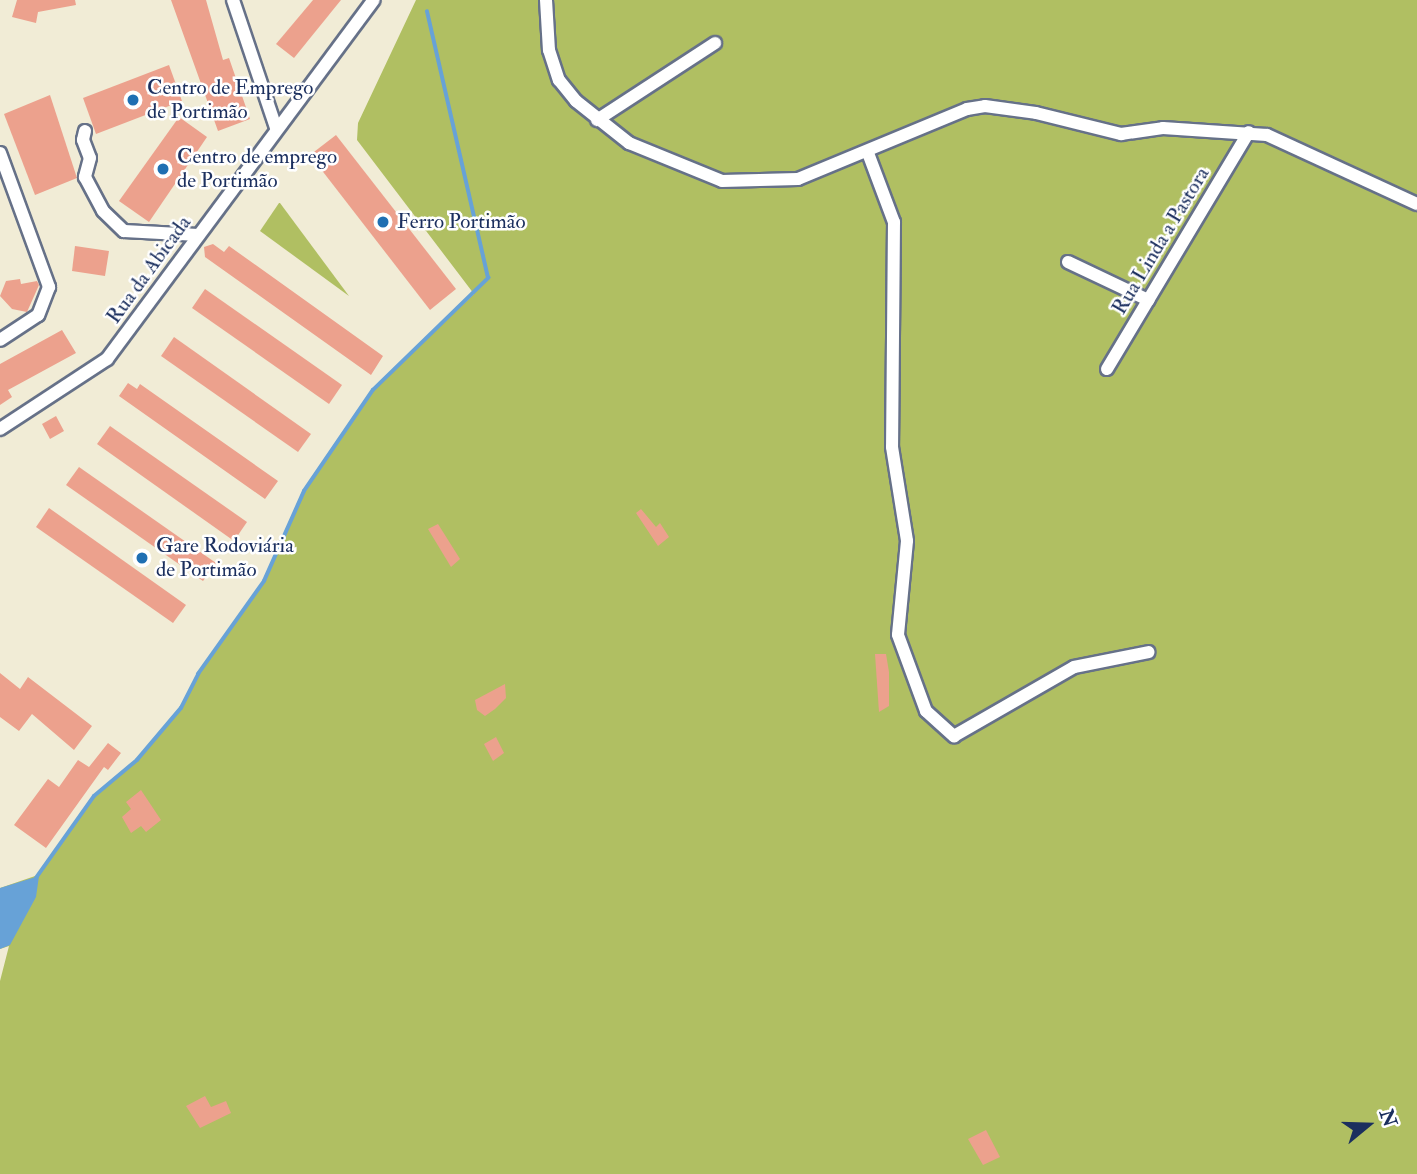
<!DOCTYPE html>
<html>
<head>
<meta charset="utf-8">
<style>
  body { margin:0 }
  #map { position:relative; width:1417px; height:1174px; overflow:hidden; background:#f1ecd6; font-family:"IM FELL Double Pica",serif }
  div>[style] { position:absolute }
  .green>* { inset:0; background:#b0bf62 }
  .water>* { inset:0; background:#67a2d7 }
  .stream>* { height:3.5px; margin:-1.75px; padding:0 1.75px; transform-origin:1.75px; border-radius:1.75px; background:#67a2d7 }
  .building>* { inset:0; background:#eca18d }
  .roads { filter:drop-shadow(2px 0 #667188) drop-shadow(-2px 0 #667188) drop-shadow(0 2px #667188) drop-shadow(0 -2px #667188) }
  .minor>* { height:12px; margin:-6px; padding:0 6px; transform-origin:6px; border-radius:6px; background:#fff }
  .dots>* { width:19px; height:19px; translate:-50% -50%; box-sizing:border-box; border:4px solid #fff; border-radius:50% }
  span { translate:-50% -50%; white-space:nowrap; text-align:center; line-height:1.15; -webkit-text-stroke:5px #fff; paint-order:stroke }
  .poi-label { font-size:21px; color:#1b2f5e }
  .left { translate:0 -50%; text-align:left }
  .street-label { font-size:21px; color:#1b2f5e }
  .north { position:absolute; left:1333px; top:1090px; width:70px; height:70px; -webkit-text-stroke:5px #fff; paint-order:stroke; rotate:71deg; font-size:19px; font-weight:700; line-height:28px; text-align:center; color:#1b2f5e }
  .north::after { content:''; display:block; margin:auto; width:24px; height:32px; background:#1b2f5e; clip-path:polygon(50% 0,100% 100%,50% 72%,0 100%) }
</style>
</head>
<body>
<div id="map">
  <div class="green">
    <div style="clip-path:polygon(416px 0,1417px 0,1417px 1174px,0 1174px,0 981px,9px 946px,0 949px,0 888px,38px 875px,94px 796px,137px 760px,181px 708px,198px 674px,264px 581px,304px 491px,373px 390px,474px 294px,357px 140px,358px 123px)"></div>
    <div style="clip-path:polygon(279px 203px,280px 203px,349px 296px,260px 231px)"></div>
  </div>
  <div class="water">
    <div style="clip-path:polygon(39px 876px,36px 897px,10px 945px,0 949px,0 888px)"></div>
  </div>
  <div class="stream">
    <div style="left:36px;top:878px;width:100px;rotate:-54.7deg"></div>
    <div style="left:94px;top:796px;width:56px;rotate:-39.9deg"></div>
    <div style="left:137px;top:760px;width:68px;rotate:-49.8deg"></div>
    <div style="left:181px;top:708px;width:38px;rotate:-63deg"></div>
    <div style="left:198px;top:674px;width:114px;rotate:-54.6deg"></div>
    <div style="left:264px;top:581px;width:98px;rotate:-66deg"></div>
    <div style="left:304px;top:491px;width:122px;rotate:-55.7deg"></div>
    <div style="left:373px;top:390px;width:161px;rotate:-44.2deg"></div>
    <div style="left:488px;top:278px;width:273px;rotate:-102.9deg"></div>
  </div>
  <div class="building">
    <div style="clip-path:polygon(17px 0,75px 0,76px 5px,38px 12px,36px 23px,12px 17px)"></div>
    <div style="clip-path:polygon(171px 0,206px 0,223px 60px,229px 58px,250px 119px,218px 131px)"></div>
    <div style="clip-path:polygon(313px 0,341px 0,294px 58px,276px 44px)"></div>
    <div style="clip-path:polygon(169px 65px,182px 101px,96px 134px,83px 98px)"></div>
    <div style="clip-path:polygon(50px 95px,77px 178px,35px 195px,4px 114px)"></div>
    <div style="clip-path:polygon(179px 117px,207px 137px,149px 222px,119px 201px)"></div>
    <div style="clip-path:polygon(336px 135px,456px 289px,430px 310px,310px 155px)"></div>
    <div style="clip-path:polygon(213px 244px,224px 252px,229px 246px,383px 356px,371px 375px,205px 257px,204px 247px)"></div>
    <div style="clip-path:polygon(75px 246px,109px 251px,105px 276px,72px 271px)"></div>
    <div style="clip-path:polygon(20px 279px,21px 284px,37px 281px,39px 285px,27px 312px,12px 309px,0 296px,6px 281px)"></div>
    <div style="clip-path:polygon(205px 289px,342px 385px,329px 404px,192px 308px)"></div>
    <div style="clip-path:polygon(62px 330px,76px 353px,8px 390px,12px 397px,0 405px,0 364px)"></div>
    <div style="clip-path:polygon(174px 337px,311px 434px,298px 452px,161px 356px)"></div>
    <div style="clip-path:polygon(128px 383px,137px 389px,140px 384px,278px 481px,265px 499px,119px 396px)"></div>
    <div style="clip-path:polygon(56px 416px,64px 431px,50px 439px,42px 424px)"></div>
    <div style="clip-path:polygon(110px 426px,247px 522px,234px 541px,97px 444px)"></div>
    <div style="clip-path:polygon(79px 467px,216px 563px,203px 581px,66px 485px)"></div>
    <div style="clip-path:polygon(49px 508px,186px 605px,173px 623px,36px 527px)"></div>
    <div style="clip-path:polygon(641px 509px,656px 527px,660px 523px,669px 537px,658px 546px,636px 513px)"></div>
    <div style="clip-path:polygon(438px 524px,460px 559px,451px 567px,428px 529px)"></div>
    <div style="clip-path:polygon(875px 654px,886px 654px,889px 672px,889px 706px,879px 712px)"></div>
    <div style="clip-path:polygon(0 673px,20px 689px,28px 677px,92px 726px,74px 750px,32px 714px,19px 731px,0 717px)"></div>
    <div style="clip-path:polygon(505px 684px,506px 698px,495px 709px,485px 716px,477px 710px,475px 700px)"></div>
    <div style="clip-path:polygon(496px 737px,504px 753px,493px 761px,484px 744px)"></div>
    <div style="clip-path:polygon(108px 743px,121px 753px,108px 770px,104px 767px,46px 848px,14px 825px,48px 779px,59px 787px,78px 760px,89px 767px)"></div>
    <div style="clip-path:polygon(141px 790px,161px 820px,146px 832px,141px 826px,131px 833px,122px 817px,131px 809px,126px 802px)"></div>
    <div style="clip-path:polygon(205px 1096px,211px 1107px,226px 1101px,231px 1113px,200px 1128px,186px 1106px)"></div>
    <div style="clip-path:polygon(986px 1130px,1000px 1157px,983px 1165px,968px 1139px)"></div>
  </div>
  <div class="roads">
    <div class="minor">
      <div style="left:233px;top:0;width:135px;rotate:71.4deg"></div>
      <div style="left:546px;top:0;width:50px;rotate:86.6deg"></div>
      <div style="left:549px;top:50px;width:32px;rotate:72deg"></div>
      <div style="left:559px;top:80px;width:27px;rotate:51deg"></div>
      <div style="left:576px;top:101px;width:68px;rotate:38.4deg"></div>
      <div style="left:629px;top:143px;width:100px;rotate:22.2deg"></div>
      <div style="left:722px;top:181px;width:76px;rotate:-1.5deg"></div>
      <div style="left:798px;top:179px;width:183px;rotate:-22.5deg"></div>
      <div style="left:967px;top:109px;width:18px;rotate:-9deg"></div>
      <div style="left:985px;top:106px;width:51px;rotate:7.8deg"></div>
      <div style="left:1036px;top:113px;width:88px;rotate:13.9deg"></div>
      <div style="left:1121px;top:134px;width:42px;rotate:-8.1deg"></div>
      <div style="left:1163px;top:128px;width:104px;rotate:3.9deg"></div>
      <div style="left:1267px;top:135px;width:165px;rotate:24.7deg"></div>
      <div style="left:597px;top:120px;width:141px;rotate:-33.1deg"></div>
      <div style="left:85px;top:131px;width:9px;rotate:103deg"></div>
      <div style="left:83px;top:140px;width:19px;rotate:69deg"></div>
      <div style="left:90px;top:158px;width:20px;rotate:105deg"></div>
      <div style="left:85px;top:177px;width:38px;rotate:62deg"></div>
      <div style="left:103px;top:211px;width:29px;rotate:44deg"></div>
      <div style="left:124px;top:231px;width:74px;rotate:3.1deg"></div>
      <div style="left:0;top:153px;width:143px;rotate:69.9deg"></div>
      <div style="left:49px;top:287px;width:30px;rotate:111deg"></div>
      <div style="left:38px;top:315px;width:45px;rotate:146.7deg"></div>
      <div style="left:868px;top:153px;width:74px;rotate:69.4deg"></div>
      <div style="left:894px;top:222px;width:225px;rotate:90.5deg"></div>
      <div style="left:892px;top:447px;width:95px;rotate:80.9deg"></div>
      <div style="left:907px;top:541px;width:94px;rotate:95.5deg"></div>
      <div style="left:898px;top:635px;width:81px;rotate:69.8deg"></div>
      <div style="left:926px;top:711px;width:38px;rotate:42deg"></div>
      <div style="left:954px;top:736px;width:138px;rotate:-29.9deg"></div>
      <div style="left:1074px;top:667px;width:76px;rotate:-11.3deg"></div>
      <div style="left:1068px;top:262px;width:89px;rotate:25.4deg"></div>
      <div style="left:1107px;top:369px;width:276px;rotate:-59.1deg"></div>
      <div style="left:0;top:429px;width:128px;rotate:-33.2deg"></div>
      <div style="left:107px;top:359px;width:447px;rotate:-53.4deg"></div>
    </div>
  </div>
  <div class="dots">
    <div style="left:133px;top:100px;background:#1f6fb2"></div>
    <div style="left:163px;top:169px;background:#1f6fb2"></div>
    <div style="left:383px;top:222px;background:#1f6fb2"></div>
    <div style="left:142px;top:558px;background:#1f6fb2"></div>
  </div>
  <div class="poi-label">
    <span class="left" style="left:147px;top:100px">Centro de Emprego<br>de Portimão</span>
    <span class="left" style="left:177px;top:169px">Centro de emprego<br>de Portimão</span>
    <span class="left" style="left:397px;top:222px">Ferro Portimão</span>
    <span class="left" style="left:156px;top:558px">Gare Rodoviária<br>de Portimão</span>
  </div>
  <div class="street-label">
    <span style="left:1161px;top:241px;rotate:-59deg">Rua Linda a Pastora</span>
    <span style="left:149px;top:270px;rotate:-54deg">Rua da Abicada</span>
  </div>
  <div class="north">N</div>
</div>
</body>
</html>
